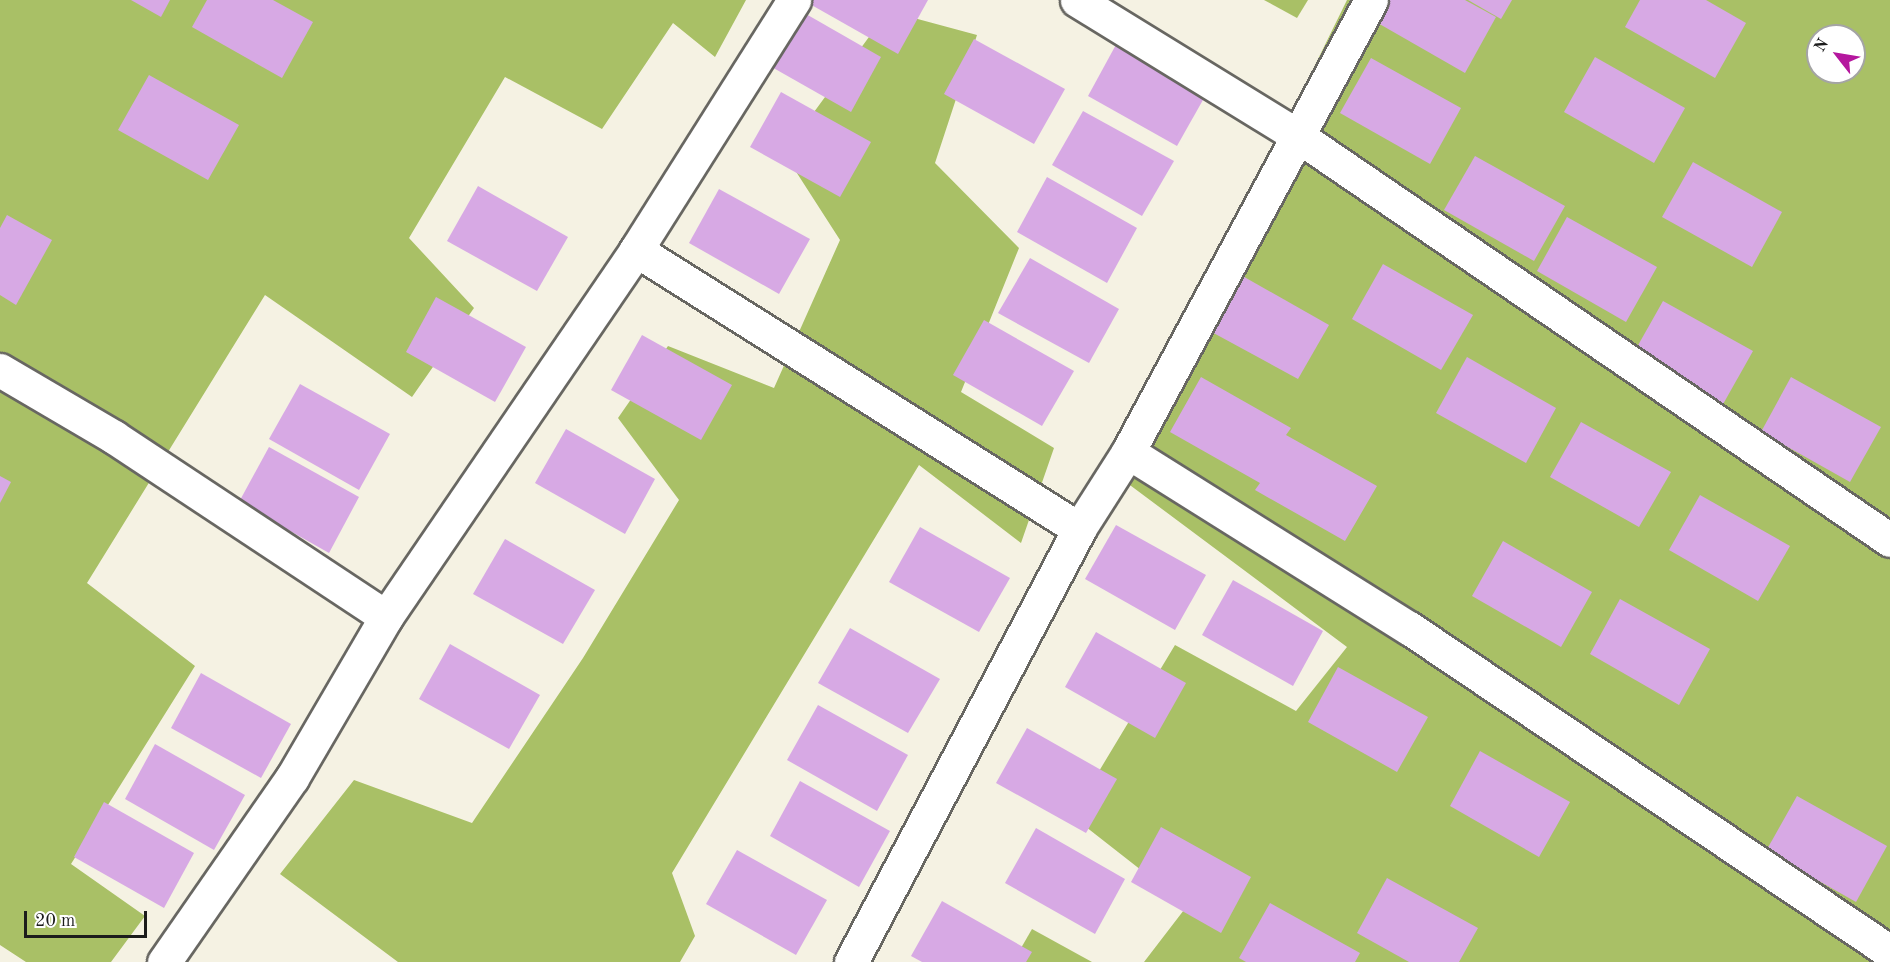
<!DOCTYPE html>
<html>
<head>
<meta charset="utf-8">
<style>
  body { margin:0 }
  #map { position:relative; width:1890px; height:962px; overflow:hidden; background:#f5f2e3; font-family:"Old Standard TT",serif }
  div>[style] { position:absolute }
  .green>* { inset:0; background:#a9c066 }
  .building>* { inset:0; background:#d7a9e4 }
  .roads { filter:drop-shadow(2px 0 #686762) drop-shadow(-2px 0 #686762) drop-shadow(0 2px #686762) drop-shadow(0 -2px #686762) }
  .minor>* { height:33px; margin:-16.5px; padding:0 16.5px; transform-origin:16.5px; border-radius:16.5px; background:#fff }
  span { translate:-50% -50%; white-space:nowrap; text-align:center; line-height:1.15; -webkit-text-stroke:4.5px #fff; paint-order:stroke }
  .north { position:absolute; left:1806px; top:24px; width:60px; height:60px; box-sizing:border-box; background:#fff; border:2px solid #a4a4a4; border-radius:50%; rotate:301deg; font-size:16px; font-weight:700; line-height:24px; text-align:center; color:#1c1c1c }
  .north::after { content:''; display:block; margin:auto; width:21px; height:27px; background:#b5179e; clip-path:polygon(50% 0,100% 100%,50% 72%,0 100%) }
  .scale { position:absolute; left:24px; top:911px; width:123px; height:27px; box-sizing:border-box; border:3px solid #1c1c1c; border-top:0; padding-left:8px; font-size:18px; line-height:21px; white-space:nowrap; color:#1c1c1c; -webkit-text-stroke:4px #fff; paint-order:stroke }
</style>
</head>
<body>
<div id="map">
  <div class="green">
    <div style="clip-path:polygon(0 0,746px 0,715px 57px,673px 23px,602px 129px,505px 77px,409px 238px,474px 308px,412px 397px,265px 295px,87px 583px,195px 666px,71px 864px,145px 916px,111px 962px,26px 962px,0 945px)"></div>
    <div style="clip-path:polygon(1264px 0,1308px 0,1297px 18px)"></div>
    <div style="clip-path:polygon(evenodd,1347px 0,1890px 0,1890px 962px,1144px 962px,1187px 906px,1072px 816px,1175px 645px,1296px 711px,1347px 647px,1103px 465px,1261px 175px,1347px 0,1818px 36px,1854px 36px,1854px 72px,1818px 72px,1818px 36px)"></div>
    <div style="clip-path:polygon(888px 11px,977px 35px,935px 163px,1019px 248px,961px 392px,1054px 448px,1021px 543px,919px 465px,672px 873px,695px 936px,680px 962px,398px 962px,280px 874px,354px 780px,472px 823px,583px 658px,679px 500px,618px 418px,668px 346px,774px 388px,840px 240px,784px 153px)"></div>
    <div style="clip-path:polygon(1032px 929px,1092px 962px,1013px 962px)"></div>
  </div>
  <div class="building">
    <div style="clip-path:polygon(131px 0,170px 0,161px 17px)"></div>
    <div style="clip-path:polygon(207px 0,273px 0,313px 22px,282px 78px,192px 27px)"></div>
    <div style="clip-path:polygon(810px 0,928px 0,898px 54px,808px 3px)"></div>
    <div style="clip-path:polygon(1388px 0,1465px 0,1496px 17px,1465px 73px,1376px 22px)"></div>
    <div style="clip-path:polygon(1468px 0,1512px 0,1501px 19px)"></div>
    <div style="clip-path:polygon(1640px 0,1706px 0,1746px 23px,1715px 78px,1625px 27px)"></div>
    <div style="clip-path:polygon(792px 6px,881px 57px,851px 112px,761px 61px)"></div>
    <div style="clip-path:polygon(974px 39px,1065px 89px,1034px 144px,944px 94px)"></div>
    <div style="clip-path:polygon(1118px 41px,1208px 91px,1177px 146px,1088px 96px)"></div>
    <div style="clip-path:polygon(1595px 57px,1685px 108px,1654px 163px,1564px 112px)"></div>
    <div style="clip-path:polygon(1371px 58px,1461px 108px,1430px 164px,1340px 113px)"></div>
    <div style="clip-path:polygon(149px 75px,239px 125px,208px 180px,118px 130px)"></div>
    <div style="clip-path:polygon(781px 92px,871px 142px,840px 197px,750px 147px)"></div>
    <div style="clip-path:polygon(1083px 111px,1174px 161px,1142px 216px,1052px 165px)"></div>
    <div style="clip-path:polygon(1475px 156px,1565px 206px,1534px 261px,1444px 210px)"></div>
    <div style="clip-path:polygon(1693px 162px,1782px 212px,1752px 267px,1662px 217px)"></div>
    <div style="clip-path:polygon(1047px 177px,1137px 228px,1107px 283px,1017px 232px)"></div>
    <div style="clip-path:polygon(478px 186px,568px 237px,537px 291px,447px 241px)"></div>
    <div style="clip-path:polygon(719px 189px,810px 239px,779px 294px,689px 243px)"></div>
    <div style="clip-path:polygon(7px 215px,52px 240px,16px 305px,0 295px,0 228px)"></div>
    <div style="clip-path:polygon(1567px 217px,1657px 267px,1626px 322px,1537px 271px)"></div>
    <div style="clip-path:polygon(1030px 258px,1119px 309px,1089px 363px,998px 313px)"></div>
    <div style="clip-path:polygon(1383px 264px,1473px 315px,1441px 370px,1352px 319px)"></div>
    <div style="clip-path:polygon(1239px 274px,1329px 325px,1298px 379px,1208px 330px)"></div>
    <div style="clip-path:polygon(436px 297px,526px 347px,495px 402px,406px 352px)"></div>
    <div style="clip-path:polygon(1663px 301px,1753px 351px,1722px 406px,1632px 356px)"></div>
    <div style="clip-path:polygon(984px 320px,1074px 371px,1042px 426px,953px 375px)"></div>
    <div style="clip-path:polygon(642px 335px,732px 385px,701px 440px,611px 390px)"></div>
    <div style="clip-path:polygon(1467px 357px,1556px 408px,1526px 463px,1436px 413px)"></div>
    <div style="clip-path:polygon(1201px 377px,1291px 428px,1286px 435px,1377px 486px,1345px 541px,1255px 490px,1260px 483px,1170px 432px)"></div>
    <div style="clip-path:polygon(1791px 377px,1881px 427px,1850px 482px,1761px 432px)"></div>
    <div style="clip-path:polygon(300px 384px,390px 434px,359px 490px,269px 439px)"></div>
    <div style="clip-path:polygon(1581px 422px,1671px 472px,1639px 527px,1550px 477px)"></div>
    <div style="clip-path:polygon(566px 429px,655px 479px,625px 534px,535px 483px)"></div>
    <div style="clip-path:polygon(269px 447px,359px 497px,329px 553px,239px 502px)"></div>
    <div style="clip-path:polygon(0 476px,11px 482px,0 503px)"></div>
    <div style="clip-path:polygon(1700px 495px,1790px 546px,1758px 601px,1669px 550px)"></div>
    <div style="clip-path:polygon(1116px 525px,1206px 575px,1175px 630px,1085px 579px)"></div>
    <div style="clip-path:polygon(920px 527px,1010px 578px,979px 632px,889px 582px)"></div>
    <div style="clip-path:polygon(505px 539px,595px 590px,563px 644px,473px 594px)"></div>
    <div style="clip-path:polygon(1503px 541px,1592px 592px,1561px 647px,1472px 596px)"></div>
    <div style="clip-path:polygon(1233px 580px,1323px 631px,1293px 686px,1202px 635px)"></div>
    <div style="clip-path:polygon(1620px 599px,1710px 649px,1679px 705px,1590px 654px)"></div>
    <div style="clip-path:polygon(850px 628px,940px 679px,908px 733px,818px 683px)"></div>
    <div style="clip-path:polygon(1096px 632px,1186px 683px,1155px 738px,1065px 687px)"></div>
    <div style="clip-path:polygon(450px 644px,540px 695px,509px 749px,419px 699px)"></div>
    <div style="clip-path:polygon(1338px 667px,1428px 717px,1397px 772px,1308px 722px)"></div>
    <div style="clip-path:polygon(201px 673px,291px 724px,261px 778px,171px 728px)"></div>
    <div style="clip-path:polygon(818px 705px,908px 755px,877px 811px,787px 760px)"></div>
    <div style="clip-path:polygon(1027px 728px,1117px 779px,1086px 833px,996px 783px)"></div>
    <div style="clip-path:polygon(155px 744px,245px 795px,214px 850px,125px 799px)"></div>
    <div style="clip-path:polygon(1480px 751px,1570px 802px,1539px 857px,1450px 806px)"></div>
    <div style="clip-path:polygon(800px 781px,890px 831px,859px 887px,770px 836px)"></div>
    <div style="clip-path:polygon(1797px 796px,1887px 846px,1856px 902px,1766px 851px)"></div>
    <div style="clip-path:polygon(104px 802px,194px 853px,164px 908px,74px 857px)"></div>
    <div style="clip-path:polygon(1161px 827px,1251px 877px,1221px 933px,1131px 882px)"></div>
    <div style="clip-path:polygon(1036px 828px,1125px 879px,1095px 934px,1005px 883px)"></div>
    <div style="clip-path:polygon(737px 850px,827px 900px,796px 955px,706px 904px)"></div>
    <div style="clip-path:polygon(1387px 878px,1478px 928px,1459px 962px,1409px 962px,1357px 933px)"></div>
    <div style="clip-path:polygon(942px 901px,1032px 952px,1026px 962px,922px 962px,911px 956px)"></div>
    <div style="clip-path:polygon(1270px 903px,1360px 953px,1355px 962px,1246px 962px,1239px 958px)"></div>
  </div>
  <div class="roads">
    <div class="minor">
      <div style="left:1077px;top:0;width:256px;rotate:31.6deg"></div>
      <div style="left:1295px;top:134px;width:720px;rotate:34.31deg"></div>
      <div style="left:636px;top:250px;width:524px;rotate:32.2deg"></div>
      <div style="left:0;top:370px;width:132px;rotate:30.4deg"></div>
      <div style="left:114px;top:437px;width:326px;rotate:33.5deg"></div>
      <div style="left:1128px;top:452px;width:332px;rotate:32.1deg"></div>
      <div style="left:1409px;top:628px;width:580px;rotate:33.96deg"></div>
      <div style="left:164px;top:962px;width:224px;rotate:-55.2deg"></div>
      <div style="left:292px;top:778px;width:186px;rotate:-59.7deg"></div>
      <div style="left:386px;top:617px;width:444px;rotate:-55.7deg"></div>
      <div style="left:636px;top:250px;width:296px;rotate:-57.7deg"></div>
      <div style="left:851px;top:962px;width:489px;rotate:-62.2deg"></div>
      <div style="left:1079px;top:529px;width:91px;rotate:-57.5deg"></div>
      <div style="left:1128px;top:452px;width:513px;rotate:-61.74deg"></div>
    </div>
  </div>
  <div class="north">N</div>
  <div class="scale">20 m</div>
</div>
</body>
</html>
